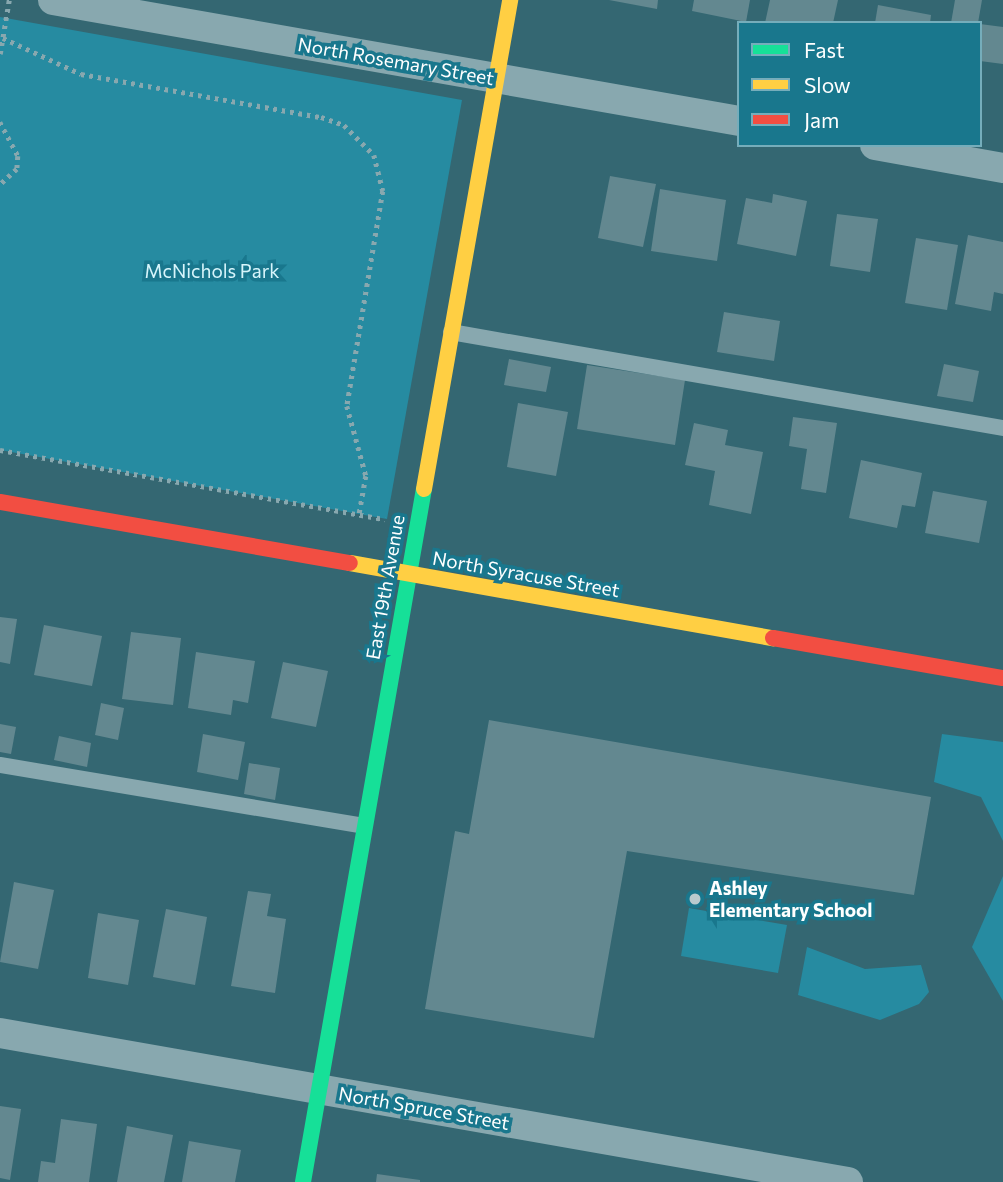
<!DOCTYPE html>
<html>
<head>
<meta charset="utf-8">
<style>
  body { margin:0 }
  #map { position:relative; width:1003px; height:1182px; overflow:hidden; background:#346772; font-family:Commissioner,sans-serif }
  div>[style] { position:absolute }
  .green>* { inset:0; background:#268ba1 }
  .building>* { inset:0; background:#638890 }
  .path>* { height:4.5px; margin-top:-2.25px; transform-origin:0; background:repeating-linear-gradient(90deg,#88a8af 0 3.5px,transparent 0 8.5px) }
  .lane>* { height:16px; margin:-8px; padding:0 8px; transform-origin:8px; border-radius:8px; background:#88a8af }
  .street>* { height:30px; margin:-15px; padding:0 15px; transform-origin:15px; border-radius:15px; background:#88a8af }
  .fast>* { height:16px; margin:-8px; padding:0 8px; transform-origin:8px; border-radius:8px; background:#16e098 }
  .slow>* { height:16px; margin:-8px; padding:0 8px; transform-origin:8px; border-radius:8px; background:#ffcf43 }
  .jam>* { height:16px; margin:-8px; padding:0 8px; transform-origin:8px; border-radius:8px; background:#f24e42 }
  .dots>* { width:19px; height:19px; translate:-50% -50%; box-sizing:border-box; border:4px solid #19778d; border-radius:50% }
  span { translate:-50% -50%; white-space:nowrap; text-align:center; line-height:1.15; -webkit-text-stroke:7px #19778d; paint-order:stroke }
  .street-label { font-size:19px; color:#fff }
  .park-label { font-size:19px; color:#d7f5fb }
  .poi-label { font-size:19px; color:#fff; font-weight:700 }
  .left { translate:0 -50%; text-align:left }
  .legend { position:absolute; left:737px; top:21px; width:245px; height:126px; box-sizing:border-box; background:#19778d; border:2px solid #75adbb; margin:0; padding:9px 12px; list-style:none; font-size:21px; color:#fff }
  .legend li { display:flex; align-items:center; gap:14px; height:35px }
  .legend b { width:35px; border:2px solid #75adbb }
</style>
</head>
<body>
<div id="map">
  <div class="green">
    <div style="clip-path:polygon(0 17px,462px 100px,387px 519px,0 450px)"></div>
    <div style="clip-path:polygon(942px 734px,1003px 742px,1003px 841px,981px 797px,934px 782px)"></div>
    <div style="clip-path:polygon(1003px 876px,1003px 1001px,972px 947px)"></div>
    <div style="clip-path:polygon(689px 908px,787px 925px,778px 973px,681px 956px)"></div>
    <div style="clip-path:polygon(807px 947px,865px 969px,921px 965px,929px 992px,919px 1004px,880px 1020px,798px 995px)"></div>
  </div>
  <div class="building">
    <div style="clip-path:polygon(609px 0,658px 0,657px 9px)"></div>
    <div style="clip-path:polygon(694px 0,750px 0,746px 22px,692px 11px)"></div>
    <div style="clip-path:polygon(770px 0,838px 0,833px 23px,765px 23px)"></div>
    <div style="clip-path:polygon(955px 0,982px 0,978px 23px,951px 23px)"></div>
    <div style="clip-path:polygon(878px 5px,931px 15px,930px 23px,875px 23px)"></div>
    <div style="clip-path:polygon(980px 24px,1003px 27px,1003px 64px,980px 61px)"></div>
    <div style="clip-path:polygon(610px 176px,656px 184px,643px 247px,598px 238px)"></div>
    <div style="clip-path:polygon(660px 189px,726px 200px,717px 261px,651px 251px)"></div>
    <div style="clip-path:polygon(773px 194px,807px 201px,796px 256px,737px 244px,746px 198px,772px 203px)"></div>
    <div style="clip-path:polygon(837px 214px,878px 219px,870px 272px,830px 266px)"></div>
    <div style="clip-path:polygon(968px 235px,1003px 242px,1003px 294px,994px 292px,991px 311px,955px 304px)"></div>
    <div style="clip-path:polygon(916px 238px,958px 245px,947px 310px,905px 303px)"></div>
    <div style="clip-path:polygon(724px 312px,780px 321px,774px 361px,717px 352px)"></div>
    <div style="clip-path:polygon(509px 359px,551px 367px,546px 392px,504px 385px)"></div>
    <div style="clip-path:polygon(944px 364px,979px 371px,973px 402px,937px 396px)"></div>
    <div style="clip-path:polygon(587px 365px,685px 380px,675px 445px,577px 429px)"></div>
    <div style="clip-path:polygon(518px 403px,568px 412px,556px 476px,507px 467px)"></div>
    <div style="clip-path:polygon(793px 417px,837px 423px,826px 493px,801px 489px,807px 449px,789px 446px)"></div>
    <div style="clip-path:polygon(694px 423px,728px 430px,725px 445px,763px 452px,751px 514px,709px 505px,715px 471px,685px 465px)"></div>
    <div style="clip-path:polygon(861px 460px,922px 473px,915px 507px,902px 505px,897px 528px,849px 518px)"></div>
    <div style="clip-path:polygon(933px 491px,987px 501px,979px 543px,925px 533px)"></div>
    <div style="clip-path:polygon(0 617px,17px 619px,10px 664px,0 662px)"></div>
    <div style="clip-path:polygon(44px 625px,102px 636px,92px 686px,34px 675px)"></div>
    <div style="clip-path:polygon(131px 632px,181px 638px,173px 705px,122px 699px)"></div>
    <div style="clip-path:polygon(196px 652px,255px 661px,248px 703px,233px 700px,231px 715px,188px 708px)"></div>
    <div style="clip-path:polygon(283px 662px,328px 671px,316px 727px,271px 718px)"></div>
    <div style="clip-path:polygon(101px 703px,124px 708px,118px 740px,95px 735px)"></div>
    <div style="clip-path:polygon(489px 720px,931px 797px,914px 895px,627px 851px,594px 1038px,425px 1009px,455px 831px,469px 834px)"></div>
    <div style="clip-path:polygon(0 724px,16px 727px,11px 754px,0 752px)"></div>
    <div style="clip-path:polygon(203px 734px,245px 742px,238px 780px,197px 772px)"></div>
    <div style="clip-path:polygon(59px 736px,91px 743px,87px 767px,54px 760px)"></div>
    <div style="clip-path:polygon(249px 763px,280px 768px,275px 800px,244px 794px)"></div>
    <div style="clip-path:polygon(14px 882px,54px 890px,38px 969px,0 962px)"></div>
    <div style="clip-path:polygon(248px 891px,271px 894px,267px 916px,286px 919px,275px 993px,231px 986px)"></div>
    <div style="clip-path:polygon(166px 909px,207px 917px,195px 985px,153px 977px)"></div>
    <div style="clip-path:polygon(98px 913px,139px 920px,128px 985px,88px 978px)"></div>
    <div style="clip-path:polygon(0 1106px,21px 1109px,10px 1180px,0 1178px)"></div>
    <div style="clip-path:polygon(61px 1119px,97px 1124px,89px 1182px,38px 1182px,41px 1161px,55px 1163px)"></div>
    <div style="clip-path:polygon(127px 1126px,173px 1135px,164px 1182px,117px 1182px)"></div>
    <div style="clip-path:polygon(189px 1141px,241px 1150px,235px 1182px,182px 1182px)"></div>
    <div style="clip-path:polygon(377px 1174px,420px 1180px,420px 1182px,376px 1182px)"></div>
  </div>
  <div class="path">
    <div style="left:3px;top:38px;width:86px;rotate:24.8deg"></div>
    <div style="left:81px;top:74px;width:244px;rotate:10.2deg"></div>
    <div style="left:321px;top:117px;width:24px;rotate:19deg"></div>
    <div style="left:344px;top:125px;width:42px;rotate:45deg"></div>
    <div style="left:374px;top:155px;width:37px;rotate:76deg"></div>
    <div style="left:383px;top:191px;width:218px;rotate:99.5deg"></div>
    <div style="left:347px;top:406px;width:73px;rotate:74.8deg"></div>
    <div style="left:366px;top:476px;width:39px;rotate:100deg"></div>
    <div style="left:0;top:54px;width:55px;rotate:-80.5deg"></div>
    <div style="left:0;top:122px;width:38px;rotate:62deg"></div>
    <div style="left:18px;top:156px;width:13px;rotate:94deg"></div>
    <div style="left:17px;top:169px;width:23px;rotate:137deg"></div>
    <div style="left:0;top:450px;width:391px;rotate:10.2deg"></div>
  </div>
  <div class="lane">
    <div style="left:451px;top:332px;width:560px;rotate:9.87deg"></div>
    <div style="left:0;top:765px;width:369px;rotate:9.5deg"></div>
  </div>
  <div class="street">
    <div style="left:53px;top:0;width:697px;rotate:10deg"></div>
    <div style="left:875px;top:145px;width:130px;rotate:10.2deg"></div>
    <div style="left:0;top:1033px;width:861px;rotate:9.97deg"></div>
  </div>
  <div class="fast">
    <div style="left:303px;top:1182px;width:703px;rotate:-80.1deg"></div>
  </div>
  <div class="slow">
    <div style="left:424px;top:489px;width:497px;rotate:-80deg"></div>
    <div style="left:350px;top:563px;width:430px;rotate:10.1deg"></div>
  </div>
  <div class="jam">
    <div style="left:0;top:502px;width:355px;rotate:9.9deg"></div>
    <div style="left:773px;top:638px;width:233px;rotate:9.9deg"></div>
  </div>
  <div class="dots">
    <div style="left:695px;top:899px;background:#b8cace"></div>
  </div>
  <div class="street-label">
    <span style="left:396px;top:61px;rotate:10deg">North Rosemary Street</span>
    <span style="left:526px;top:574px;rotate:10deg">North Syracuse Street</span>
    <span style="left:385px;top:587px;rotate:-80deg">East 19th Avenue</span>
    <span style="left:424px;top:1108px;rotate:10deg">North Spruce Street</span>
  </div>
  <div class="park-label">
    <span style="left:212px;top:271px">McNichols Park</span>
  </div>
  <div class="poi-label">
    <span class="left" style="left:709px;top:899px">Ashley<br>Elementary School</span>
  </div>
  <ul class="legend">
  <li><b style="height:9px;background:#16e098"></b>Fast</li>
  <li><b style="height:9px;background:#ffcf43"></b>Slow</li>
  <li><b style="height:9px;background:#f24e42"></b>Jam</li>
  </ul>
</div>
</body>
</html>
